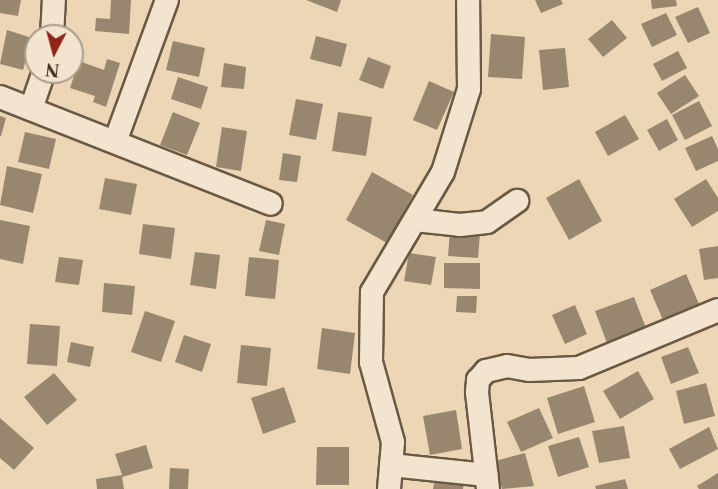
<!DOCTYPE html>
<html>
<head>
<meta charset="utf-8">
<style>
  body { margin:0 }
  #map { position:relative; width:718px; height:489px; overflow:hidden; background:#edd6b6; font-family:"Libre Caslon Text",serif }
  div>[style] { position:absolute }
  .building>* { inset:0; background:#99866e }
  .roads { filter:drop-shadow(2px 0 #6a5945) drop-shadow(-2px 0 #6a5945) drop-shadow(0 2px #6a5945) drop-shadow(0 -2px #6a5945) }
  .minor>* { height:22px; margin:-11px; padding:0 11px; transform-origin:11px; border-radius:11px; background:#f3e4d0 }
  span { translate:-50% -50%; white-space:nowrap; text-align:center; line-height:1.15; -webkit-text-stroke:4.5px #f3e4d0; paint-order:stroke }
  .north { position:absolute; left:24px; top:24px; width:60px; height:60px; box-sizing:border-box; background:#f3e4d0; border:2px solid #ab9c89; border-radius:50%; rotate:186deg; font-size:16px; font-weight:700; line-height:24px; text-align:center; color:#3e2f1f }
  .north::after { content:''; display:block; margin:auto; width:21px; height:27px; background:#8f2418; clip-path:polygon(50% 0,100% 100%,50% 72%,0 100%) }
</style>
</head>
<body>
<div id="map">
  <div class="building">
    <div style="clip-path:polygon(0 0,21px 0,18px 16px,0 13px)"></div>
    <div style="clip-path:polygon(111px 0,131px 0,129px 34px,95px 31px,96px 18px,110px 19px)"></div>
    <div style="clip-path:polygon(306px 0,341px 0,337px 12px)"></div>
    <div style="clip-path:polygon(535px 0,561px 0,563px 4px,541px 13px)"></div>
    <div style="clip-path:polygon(651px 0,676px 0,677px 6px,652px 9px)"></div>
    <div style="clip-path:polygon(698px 7px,710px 33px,688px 43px,675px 17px)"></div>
    <div style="clip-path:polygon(666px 13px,677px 35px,652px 47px,641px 24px)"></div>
    <div style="clip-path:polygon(612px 20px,627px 38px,603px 57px,588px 39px)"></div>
    <div style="clip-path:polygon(7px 30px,32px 38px,23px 70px,0 64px)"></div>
    <div style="clip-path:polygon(491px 34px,525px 37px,522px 79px,488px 77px)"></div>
    <div style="clip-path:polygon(316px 36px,347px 44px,341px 67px,310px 59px)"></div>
    <div style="clip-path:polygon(173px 41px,205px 48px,199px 77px,166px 70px)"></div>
    <div style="clip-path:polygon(565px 48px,569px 87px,543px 90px,539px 50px)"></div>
    <div style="clip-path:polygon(678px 51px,687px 68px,662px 81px,653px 64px)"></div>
    <div style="clip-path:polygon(368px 57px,391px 66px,383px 89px,359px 80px)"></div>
    <div style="clip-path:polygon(107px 59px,120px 63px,106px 107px,93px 102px,95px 96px,70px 88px,79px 61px,104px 70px)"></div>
    <div style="clip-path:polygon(224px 63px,246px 67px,244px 89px,221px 87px)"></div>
    <div style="clip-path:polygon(685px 75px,699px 96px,671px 114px,657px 93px)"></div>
    <div style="clip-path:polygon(178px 77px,208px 87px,201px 109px,171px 99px)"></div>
    <div style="clip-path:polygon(429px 81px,454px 92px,437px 130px,413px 120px)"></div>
    <div style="clip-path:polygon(296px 99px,323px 104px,316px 140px,289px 135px)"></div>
    <div style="clip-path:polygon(699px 101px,712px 126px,685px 140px,672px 115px)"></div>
    <div style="clip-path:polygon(173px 112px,200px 123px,187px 155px,160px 145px)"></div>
    <div style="clip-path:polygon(338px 112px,372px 117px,366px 156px,332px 151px)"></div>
    <div style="clip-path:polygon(625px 115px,639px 139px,608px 156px,595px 132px)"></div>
    <div style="clip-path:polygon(0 116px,6px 118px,1px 136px,0 136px)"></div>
    <div style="clip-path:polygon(667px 119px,678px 140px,659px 151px,647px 130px)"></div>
    <div style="clip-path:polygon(222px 127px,247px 131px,241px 171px,216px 167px)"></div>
    <div style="clip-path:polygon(25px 132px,56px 139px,49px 169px,18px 162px)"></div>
    <div style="clip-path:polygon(712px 136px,718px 149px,718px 161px,696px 171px,685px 148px)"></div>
    <div style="clip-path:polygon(283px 153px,301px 156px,297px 182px,279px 180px)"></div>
    <div style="clip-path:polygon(7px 166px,42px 174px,33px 213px,0 205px)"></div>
    <div style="clip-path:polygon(372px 172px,413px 195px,387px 243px,346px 220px)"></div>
    <div style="clip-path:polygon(105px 178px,137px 184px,131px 215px,99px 209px)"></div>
    <div style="clip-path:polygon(579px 179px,602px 221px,569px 240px,546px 198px)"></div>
    <div style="clip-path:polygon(706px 179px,718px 198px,718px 211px,692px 227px,674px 199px)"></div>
    <div style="clip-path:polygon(0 220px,30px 226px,23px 264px,0 259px)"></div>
    <div style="clip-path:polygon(266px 220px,285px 224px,279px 255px,259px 251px)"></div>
    <div style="clip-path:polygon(143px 224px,175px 228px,171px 259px,139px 254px)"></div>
    <div style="clip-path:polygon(450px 231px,480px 234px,478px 258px,448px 256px)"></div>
    <div style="clip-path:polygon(718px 246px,718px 278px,704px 280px,699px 249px)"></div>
    <div style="clip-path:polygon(195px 252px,220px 255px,216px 289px,190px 285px)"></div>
    <div style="clip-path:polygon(409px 253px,436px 257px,431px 285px,404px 281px)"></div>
    <div style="clip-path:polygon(59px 257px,83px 260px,79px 285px,55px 282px)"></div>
    <div style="clip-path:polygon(249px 257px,279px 260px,275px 299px,245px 296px)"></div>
    <div style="clip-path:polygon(444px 263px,480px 263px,480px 289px,444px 288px)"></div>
    <div style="clip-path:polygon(686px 274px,699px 304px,663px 320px,650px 290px)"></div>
    <div style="clip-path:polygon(104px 283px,135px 286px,132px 315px,102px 312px)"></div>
    <div style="clip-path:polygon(457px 296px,477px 296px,476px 313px,456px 312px)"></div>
    <div style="clip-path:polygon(634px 297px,646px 328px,607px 343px,595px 311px)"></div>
    <div style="clip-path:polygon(575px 305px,587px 334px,565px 344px,552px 315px)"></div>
    <div style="clip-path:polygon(145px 311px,175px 321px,161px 362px,131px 352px)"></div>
    <div style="clip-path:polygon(30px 324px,60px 326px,57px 366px,27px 364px)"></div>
    <div style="clip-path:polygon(322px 328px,355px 333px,350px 374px,317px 369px)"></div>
    <div style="clip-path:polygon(184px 335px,211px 344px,202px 372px,175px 362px)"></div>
    <div style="clip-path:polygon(71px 342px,94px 347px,90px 367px,67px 362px)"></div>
    <div style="clip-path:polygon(241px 345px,271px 348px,267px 386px,237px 383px)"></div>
    <div style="clip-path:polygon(688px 347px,699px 373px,671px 384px,661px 357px)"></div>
    <div style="clip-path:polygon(638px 371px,654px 399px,620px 419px,603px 391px)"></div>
    <div style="clip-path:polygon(54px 373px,77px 400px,47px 425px,24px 397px)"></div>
    <div style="clip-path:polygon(706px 383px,715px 416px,684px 424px,676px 391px)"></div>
    <div style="clip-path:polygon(584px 386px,595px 422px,558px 434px,547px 398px)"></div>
    <div style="clip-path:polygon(284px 387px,296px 422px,263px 434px,251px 398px)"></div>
    <div style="clip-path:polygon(539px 408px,553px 438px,521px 452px,507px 422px)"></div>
    <div style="clip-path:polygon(456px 410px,462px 449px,430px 455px,423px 416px)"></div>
    <div style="clip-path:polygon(0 418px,34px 448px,14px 470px,0 458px)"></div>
    <div style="clip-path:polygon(624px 426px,630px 458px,599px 463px,592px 431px)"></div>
    <div style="clip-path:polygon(709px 427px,718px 449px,680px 469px,669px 449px)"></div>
    <div style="clip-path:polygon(579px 437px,589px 467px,558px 477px,548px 446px)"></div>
    <div style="clip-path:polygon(146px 445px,153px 468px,122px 477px,124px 489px,97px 489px,96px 479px,122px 475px,115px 454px)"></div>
    <div style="clip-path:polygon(317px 447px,349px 447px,349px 485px,316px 485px)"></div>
    <div style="clip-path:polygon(525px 453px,534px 486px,502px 489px,495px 461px)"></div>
    <div style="clip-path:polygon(170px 468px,189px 469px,188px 489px,169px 489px)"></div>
    <div style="clip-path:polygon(718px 473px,718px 489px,699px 489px,697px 486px)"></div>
    <div style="clip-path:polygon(435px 479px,464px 484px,463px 489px,433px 489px)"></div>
    <div style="clip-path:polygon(625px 479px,628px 489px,596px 489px,595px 486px)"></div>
  </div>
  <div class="roads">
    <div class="minor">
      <div style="left:52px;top:36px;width:36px;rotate:-87deg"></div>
      <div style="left:0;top:97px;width:291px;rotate:21.5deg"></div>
      <div style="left:31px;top:109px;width:39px;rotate:-71deg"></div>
      <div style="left:115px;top:142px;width:151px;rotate:-69.9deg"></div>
      <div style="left:415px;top:220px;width:45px;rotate:6.3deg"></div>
      <div style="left:460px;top:225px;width:27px;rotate:-6deg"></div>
      <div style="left:487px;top:222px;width:37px;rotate:-35deg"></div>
      <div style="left:391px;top:465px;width:96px;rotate:6deg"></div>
      <div style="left:389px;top:489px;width:47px;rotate:-85.1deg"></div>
      <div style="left:393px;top:442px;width:83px;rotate:-105.4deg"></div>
      <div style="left:371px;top:362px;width:70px;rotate:-89.2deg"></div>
      <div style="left:372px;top:292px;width:139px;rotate:-59.4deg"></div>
      <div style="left:443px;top:172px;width:87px;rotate:-72.6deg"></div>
      <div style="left:469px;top:89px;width:89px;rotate:-90.6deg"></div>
      <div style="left:488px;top:489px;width:98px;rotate:-96.5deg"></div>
      <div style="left:477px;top:392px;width:12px;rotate:-85deg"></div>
      <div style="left:478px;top:380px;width:12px;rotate:-48deg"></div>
      <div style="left:486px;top:371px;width:22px;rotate:-13deg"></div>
      <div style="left:507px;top:366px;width:22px;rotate:10deg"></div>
      <div style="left:529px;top:370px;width:50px;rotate:-2.3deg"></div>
      <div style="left:579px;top:368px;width:151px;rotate:-22.6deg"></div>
    </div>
  </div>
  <div class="north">N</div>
</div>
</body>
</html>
